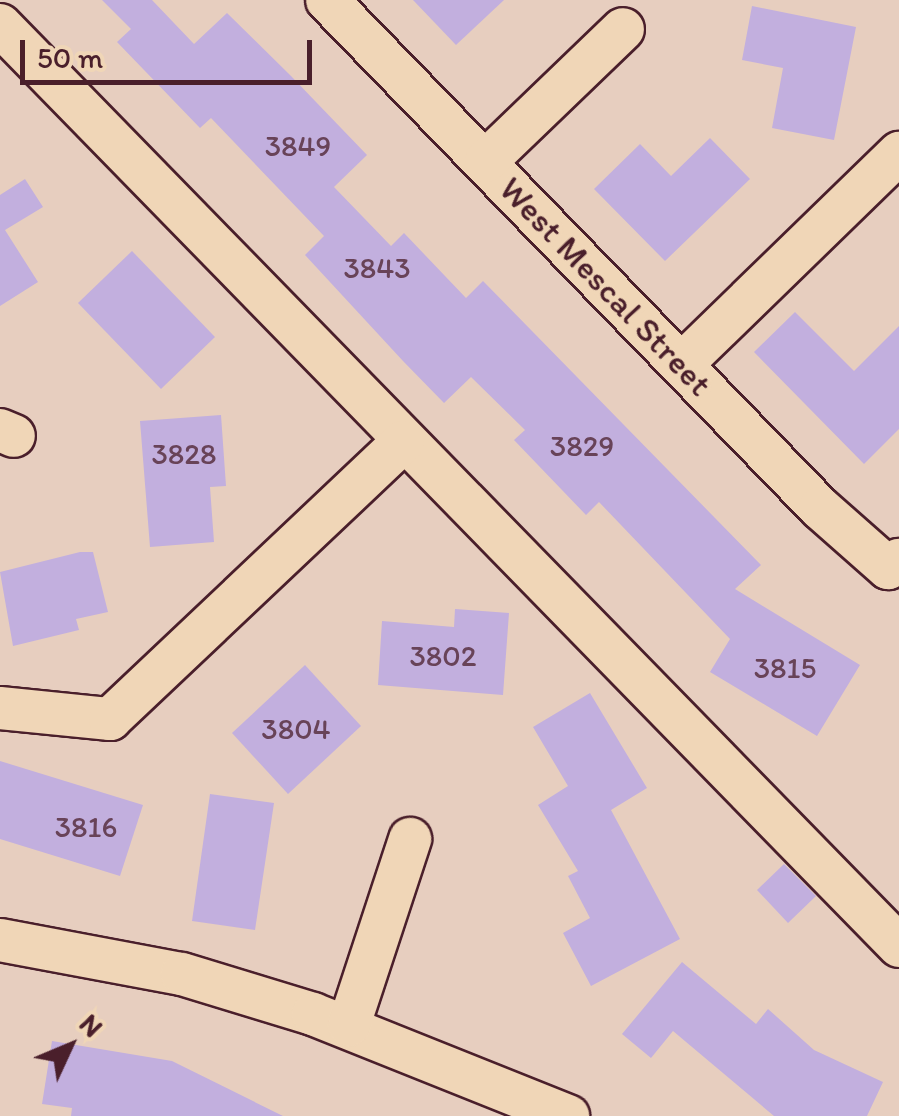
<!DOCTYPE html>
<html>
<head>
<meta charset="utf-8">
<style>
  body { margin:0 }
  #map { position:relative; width:899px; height:1116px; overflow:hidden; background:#e7cebf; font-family:Itim,sans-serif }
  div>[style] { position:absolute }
  .building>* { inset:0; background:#c2afde }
  .roads { filter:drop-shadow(2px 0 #4a1f2b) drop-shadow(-2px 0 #4a1f2b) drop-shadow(0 2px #4a1f2b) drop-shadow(0 -2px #4a1f2b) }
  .minor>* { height:42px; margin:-21px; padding:0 21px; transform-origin:21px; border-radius:21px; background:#f0d6b7 }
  span { translate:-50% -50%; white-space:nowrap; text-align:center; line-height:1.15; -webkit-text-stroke:8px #f0d6b7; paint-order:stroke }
  .number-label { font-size:30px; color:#684358 }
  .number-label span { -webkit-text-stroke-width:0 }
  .street-label { font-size:35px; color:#4a1f2b }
  .north { position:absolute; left:20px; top:996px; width:100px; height:100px; -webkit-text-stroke:8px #f0d6b7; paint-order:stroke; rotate:46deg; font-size:28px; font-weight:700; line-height:40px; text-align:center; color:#4a1f2b }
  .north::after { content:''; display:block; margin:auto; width:35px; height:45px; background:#4a1f2b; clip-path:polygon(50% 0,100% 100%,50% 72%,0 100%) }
  .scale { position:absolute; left:20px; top:40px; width:292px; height:45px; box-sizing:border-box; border:5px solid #4a1f2b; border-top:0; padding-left:12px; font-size:30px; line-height:35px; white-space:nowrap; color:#4a1f2b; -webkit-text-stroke:8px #f0d6b7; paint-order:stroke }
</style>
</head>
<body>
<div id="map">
  <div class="building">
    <div style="clip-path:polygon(102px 0,152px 0,194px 44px,227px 13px,291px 76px,367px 155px,334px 187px,391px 246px,404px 233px,466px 298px,483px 281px,761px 565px,735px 589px,860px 665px,817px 736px,710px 672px,730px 639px,599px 502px,586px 515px,514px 440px,525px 430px,471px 377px,444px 403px,403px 361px,305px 255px,324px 236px,211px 118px,200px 128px,117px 42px,131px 29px)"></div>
    <div style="clip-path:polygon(413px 0,504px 0,456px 45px)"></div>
    <div style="clip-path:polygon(752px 6px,856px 27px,834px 140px,772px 128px,783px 68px,742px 60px)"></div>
    <div style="clip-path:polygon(710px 138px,750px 179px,665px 261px,594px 189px,640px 144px,671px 176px)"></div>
    <div style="clip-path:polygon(25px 179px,43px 207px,5px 230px,38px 282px,0 306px,0 195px)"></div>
    <div style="clip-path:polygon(132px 251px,215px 337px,161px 389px,78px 303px)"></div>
    <div style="clip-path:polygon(795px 312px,854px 371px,899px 326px,899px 429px,864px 464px,754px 352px)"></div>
    <div style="clip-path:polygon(221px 415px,226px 486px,210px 487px,214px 542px,150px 547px,140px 421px)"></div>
    <div style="clip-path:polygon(80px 552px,93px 552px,108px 612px,76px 619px,79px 630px,13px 646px,0 572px)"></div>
    <div style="clip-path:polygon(455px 609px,509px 613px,503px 695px,378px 685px,382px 621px,454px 627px)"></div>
    <div style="clip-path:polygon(305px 665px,361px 726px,288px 794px,232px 733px)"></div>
    <div style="clip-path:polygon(590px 693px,647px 788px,611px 810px,680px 939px,591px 986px,563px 933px,590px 918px,568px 876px,578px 871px,538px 805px,568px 786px,533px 727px)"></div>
    <div style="clip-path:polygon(0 761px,143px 805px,120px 876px,0 839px)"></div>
    <div style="clip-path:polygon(210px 794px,274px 803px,255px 930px,192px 921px)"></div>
    <div style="clip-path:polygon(784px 864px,816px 896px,788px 923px,757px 890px)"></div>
    <div style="clip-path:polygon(682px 962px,756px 1024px,768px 1009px,814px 1050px,883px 1082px,867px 1116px,774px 1116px,673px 1031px,651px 1058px,622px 1034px)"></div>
    <div style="clip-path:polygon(52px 1041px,172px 1061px,283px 1116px,71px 1116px,72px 1108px,42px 1104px)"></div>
  </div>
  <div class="roads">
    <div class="minor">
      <div style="left:327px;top:0;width:708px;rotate:45.86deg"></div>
      <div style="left:820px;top:508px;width:91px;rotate:41.4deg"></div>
      <div style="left:888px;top:568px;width:14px;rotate:-36deg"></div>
      <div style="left:0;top:25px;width:1287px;rotate:45.69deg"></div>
      <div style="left:486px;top:161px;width:190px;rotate:-43.9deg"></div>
      <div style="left:682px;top:364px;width:303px;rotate:-44.2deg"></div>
      <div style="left:0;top:430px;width:15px;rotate:23deg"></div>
      <div style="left:0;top:708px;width:111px;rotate:5.7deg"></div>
      <div style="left:110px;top:719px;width:403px;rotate:-43.4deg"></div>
      <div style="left:0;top:940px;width:185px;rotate:10.6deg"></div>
      <div style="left:182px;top:974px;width:137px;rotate:17deg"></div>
      <div style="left:313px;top:1014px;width:275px;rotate:21.8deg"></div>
      <div style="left:349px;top:1025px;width:196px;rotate:-71.8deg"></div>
    </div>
  </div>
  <div class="number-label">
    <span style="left:298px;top:146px">3849</span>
    <span style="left:377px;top:268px">3843</span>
    <span style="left:582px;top:446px">3829</span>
    <span style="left:184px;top:454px">3828</span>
    <span style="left:443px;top:656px">3802</span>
    <span style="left:785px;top:668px">3815</span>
    <span style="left:296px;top:729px">3804</span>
    <span style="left:86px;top:827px">3816</span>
  </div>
  <div class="street-label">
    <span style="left:606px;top:286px;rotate:46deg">West Mescal Street</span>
  </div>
  <div class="north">N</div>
  <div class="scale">50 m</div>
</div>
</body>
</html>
